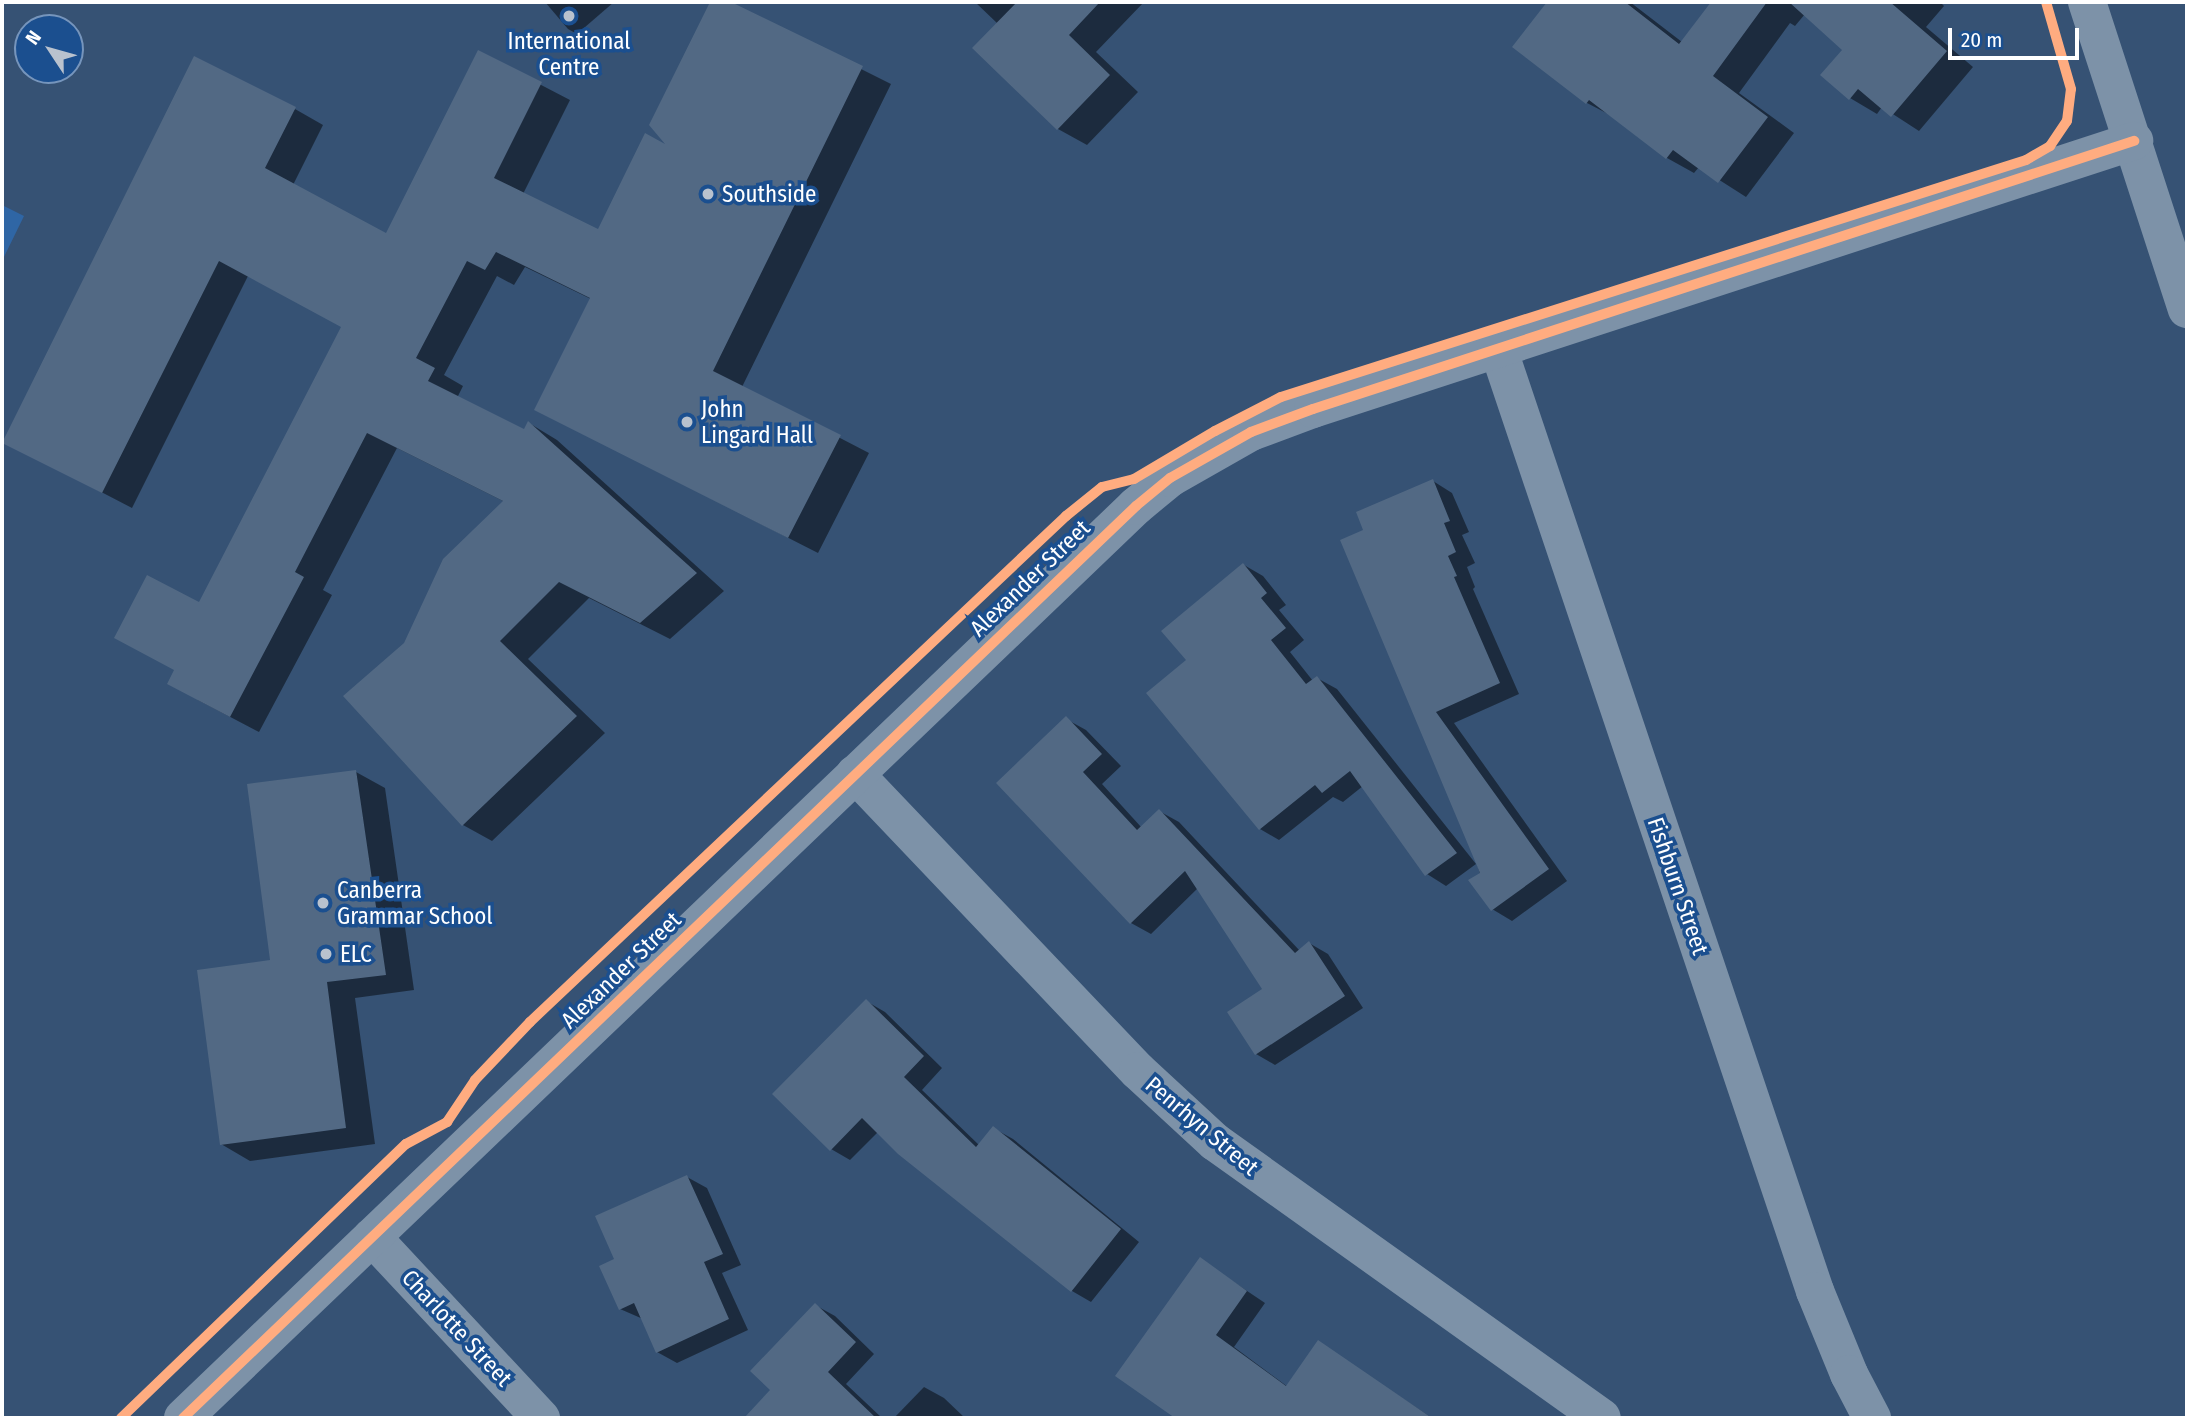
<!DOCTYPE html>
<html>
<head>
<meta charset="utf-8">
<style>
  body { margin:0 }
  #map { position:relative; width:2189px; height:1420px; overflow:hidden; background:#365274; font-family:"Fira Sans Condensed",sans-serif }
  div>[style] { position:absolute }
  .green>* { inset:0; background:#2f66a5 }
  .shadow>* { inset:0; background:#0007 }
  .building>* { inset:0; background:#526984 }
  .minor>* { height:38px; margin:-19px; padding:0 19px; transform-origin:19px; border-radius:19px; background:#7d92a8 }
  .cycleway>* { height:10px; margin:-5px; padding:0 5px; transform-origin:5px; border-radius:5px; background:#ffac80 }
  .dots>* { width:19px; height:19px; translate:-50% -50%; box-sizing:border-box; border:4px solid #1b4f8f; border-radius:50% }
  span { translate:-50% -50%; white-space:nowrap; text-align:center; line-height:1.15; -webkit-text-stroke:7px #1b4f8f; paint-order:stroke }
  .poi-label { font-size:23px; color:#fff }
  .left { translate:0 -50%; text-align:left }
  .street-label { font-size:23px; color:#fff }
  .frame { position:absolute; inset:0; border:4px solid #fff; pointer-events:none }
  .north { position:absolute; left:14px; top:14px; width:70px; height:70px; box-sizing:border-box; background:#1b4f8f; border:2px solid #7695bc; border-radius:50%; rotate:306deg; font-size:19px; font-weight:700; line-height:28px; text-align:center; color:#fff }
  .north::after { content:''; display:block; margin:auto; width:24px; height:32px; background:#b9c2ce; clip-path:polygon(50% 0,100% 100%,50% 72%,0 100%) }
  .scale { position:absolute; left:1948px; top:28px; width:131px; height:32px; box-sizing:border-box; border:4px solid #fff; border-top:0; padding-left:9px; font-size:21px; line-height:24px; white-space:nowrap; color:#fff; -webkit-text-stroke:5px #1b4f8f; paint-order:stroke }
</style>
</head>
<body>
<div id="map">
  <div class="green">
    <div style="clip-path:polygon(2px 205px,24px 216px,2px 261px)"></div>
  </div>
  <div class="shadow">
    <div style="clip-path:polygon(545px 2px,614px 2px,577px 34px,568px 29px)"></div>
    <div style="clip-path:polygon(712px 2px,727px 2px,891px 84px,742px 387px,869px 453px,818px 553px,536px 409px,591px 299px,525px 267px,514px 285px,497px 276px,444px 375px,463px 386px,457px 398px,525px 432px,529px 423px,557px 440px,724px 591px,670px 639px,589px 598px,528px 659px,605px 733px,492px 841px,463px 825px,405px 644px,505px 502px,397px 448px,323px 590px,332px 595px,259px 732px,198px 700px,176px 671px,200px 605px,343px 327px,248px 276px,132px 508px,3px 441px,295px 109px,323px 125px,293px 185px,387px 235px,478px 52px,570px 100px,523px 194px,599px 231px,672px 149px,651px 125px)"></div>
    <div style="clip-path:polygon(975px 2px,1144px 2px,1096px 52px,1138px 92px,1087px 145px,1058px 129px,998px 24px)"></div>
    <div style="clip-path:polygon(1550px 2px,1630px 2px,1682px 42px,1713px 2px,1940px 2px,1944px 6px,1926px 27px,1973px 67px,1919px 131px,1882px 107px,1877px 114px,1850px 98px,1844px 50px,1805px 14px,1795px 26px,1790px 23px,1739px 93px,1794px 133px,1746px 197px,1699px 167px,1694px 173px,1667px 158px,1614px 117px,1587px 103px,1515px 47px)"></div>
    <div style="clip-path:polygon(1433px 481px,1452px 493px,1469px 532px,1462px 535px,1475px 563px,1467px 567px,1475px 587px,1473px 589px,1519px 694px,1454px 723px,1567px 881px,1512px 921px,1492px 909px,1365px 530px)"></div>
    <div style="clip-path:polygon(1244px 565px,1263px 576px,1286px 605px,1279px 610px,1304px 640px,1290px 652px,1313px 681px,1317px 678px,1337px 689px,1476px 864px,1446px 886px,1427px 874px,1363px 786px,1343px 802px,1333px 797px,1279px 840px,1260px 829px,1188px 661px)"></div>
    <div style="clip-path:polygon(1066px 719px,1086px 730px,1121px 766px,1102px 784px,1142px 828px,1159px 811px,1179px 822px,1300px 951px,1309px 943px,1328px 954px,1363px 1008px,1275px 1065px,1256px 1054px,1264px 990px,1198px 888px,1151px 934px,1131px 923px,999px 783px)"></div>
    <div style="clip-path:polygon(356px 772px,385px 788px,414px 990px,355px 998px,375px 1144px,250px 1161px,221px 1144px,272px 961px)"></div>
    <div style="clip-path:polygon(866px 1001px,885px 1012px,942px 1068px,922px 1090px,979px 1145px,993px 1128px,1013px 1139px,1139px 1242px,1091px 1302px,1072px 1291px,878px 1132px,850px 1160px,831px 1149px)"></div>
    <div style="clip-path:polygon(687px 1177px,707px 1188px,741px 1265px,722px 1273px,748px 1330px,677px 1363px,657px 1352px,643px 1319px,620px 1309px,617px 1260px)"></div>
    <div style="clip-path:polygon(1201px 1260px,1265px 1303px,1234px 1347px,1288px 1387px,1319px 1343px,1432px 1418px,1181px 1418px,1165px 1409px)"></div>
    <div style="clip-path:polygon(815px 1305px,835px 1316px,874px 1354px,846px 1384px,882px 1418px,758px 1418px,752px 1413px,773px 1390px)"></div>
    <div style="clip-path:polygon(924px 1387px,944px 1398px,965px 1418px,894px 1418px)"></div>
  </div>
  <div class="building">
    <div style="clip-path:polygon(710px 2px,731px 2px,863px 66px,713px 371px,841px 435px,788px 538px,534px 410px,590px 298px,496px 252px,485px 270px,467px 261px,416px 358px,435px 368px,428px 381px,524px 429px,528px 421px,697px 573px,640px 623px,559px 582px,500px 641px,577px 716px,462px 826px,343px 696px,404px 643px,443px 559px,503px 501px,367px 433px,295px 572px,304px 577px,230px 717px,167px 684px,174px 670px,114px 638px,147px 575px,199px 602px,341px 327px,219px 261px,102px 493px,2px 443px,194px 56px,296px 107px,265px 168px,386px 233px,478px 50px,542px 82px,494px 178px,598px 229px,645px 133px,665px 144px,649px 125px)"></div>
    <div style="clip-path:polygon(1017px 2px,1100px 2px,1069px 35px,1110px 75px,1057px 130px,972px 48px)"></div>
    <div style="clip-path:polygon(1547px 2px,1625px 2px,1679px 44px,1711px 2px,1767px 2px,1713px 76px,1768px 117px,1718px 183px,1673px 150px,1666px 159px,1589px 100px,1586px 104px,1512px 47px)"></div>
    <div style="clip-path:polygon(1789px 2px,1890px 2px,1947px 51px,1891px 117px,1858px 89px,1849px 100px,1820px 75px,1842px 50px)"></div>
    <div style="clip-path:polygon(1433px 479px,1450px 521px,1444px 523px,1456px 552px,1448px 556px,1457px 576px,1454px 577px,1500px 683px,1436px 712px,1549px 869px,1491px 911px,1468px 880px,1480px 873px,1340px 540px,1363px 530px,1356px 512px)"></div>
    <div style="clip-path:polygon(1243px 563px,1267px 593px,1261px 598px,1286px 628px,1271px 640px,1306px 684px,1317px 676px,1457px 853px,1425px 876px,1350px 771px,1322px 793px,1315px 785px,1259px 830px,1146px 693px,1186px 660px,1161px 631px)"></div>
    <div style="clip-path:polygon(1066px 716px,1102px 754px,1083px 772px,1137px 830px,1159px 809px,1295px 953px,1309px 941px,1345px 996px,1255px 1055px,1227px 1012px,1262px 989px,1185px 871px,1130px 924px,996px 783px)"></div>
    <div style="clip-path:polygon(356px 770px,386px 975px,327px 982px,346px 1128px,220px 1145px,197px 970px,270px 960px,247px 784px)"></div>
    <div style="clip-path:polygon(866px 999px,924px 1056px,904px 1077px,976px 1147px,993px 1126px,1121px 1229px,1071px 1292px,898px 1154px,862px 1118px,830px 1151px,772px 1094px)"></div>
    <div style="clip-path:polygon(687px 1175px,723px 1254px,704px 1262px,729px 1319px,656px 1353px,634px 1303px,619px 1310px,599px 1266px,614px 1259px,595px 1216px)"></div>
    <div style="clip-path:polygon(1200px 1257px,1247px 1291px,1216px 1335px,1286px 1386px,1318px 1340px,1432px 1418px,1175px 1418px,1115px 1376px)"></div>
    <div style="clip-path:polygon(815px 1303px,856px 1342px,828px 1372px,876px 1418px,744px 1418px,770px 1390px,750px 1371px)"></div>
  </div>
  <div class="minor">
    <div style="left:2087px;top:2px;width:323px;rotate:72deg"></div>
    <div style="left:1498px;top:348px;width:995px;rotate:71.42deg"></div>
    <div style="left:1815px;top:1291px;width:90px;rotate:67.7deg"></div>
    <div style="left:1849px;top:1374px;width:50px;rotate:62.4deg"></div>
    <div style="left:855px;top:774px;width:410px;rotate:46.4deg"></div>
    <div style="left:1138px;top:1071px;width:105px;rotate:42.7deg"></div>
    <div style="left:1215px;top:1142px;width:475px;rotate:35.5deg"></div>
    <div style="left:372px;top:1237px;width:248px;rotate:47deg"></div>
    <div style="left:183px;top:1418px;width:1319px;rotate:-43.74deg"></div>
    <div style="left:1136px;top:506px;width:44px;rotate:-39.5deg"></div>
    <div style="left:1170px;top:478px;width:93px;rotate:-29.6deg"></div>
    <div style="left:1251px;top:432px;width:66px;rotate:-20.4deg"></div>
    <div style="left:1313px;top:409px;width:864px;rotate:-18.08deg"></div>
  </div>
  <div class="cycleway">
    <div style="left:121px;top:1418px;width:395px;rotate:-43.9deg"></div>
    <div style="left:406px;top:1144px;width:47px;rotate:-28.2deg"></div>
    <div style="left:447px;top:1122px;width:50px;rotate:-56.3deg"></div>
    <div style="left:475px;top:1080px;width:80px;rotate:-46.5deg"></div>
    <div style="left:530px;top:1022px;width:737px;rotate:-43.35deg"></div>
    <div style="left:1066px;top:516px;width:46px;rotate:-38.9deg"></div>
    <div style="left:1102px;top:487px;width:33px;rotate:-14deg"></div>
    <div style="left:1134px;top:479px;width:94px;rotate:-30.7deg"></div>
    <div style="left:1215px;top:431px;width:74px;rotate:-27.3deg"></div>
    <div style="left:1281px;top:397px;width:782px;rotate:-17.65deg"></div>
    <div style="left:2026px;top:160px;width:28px;rotate:-30deg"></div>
    <div style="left:2050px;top:146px;width:30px;rotate:-56deg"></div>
    <div style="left:2067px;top:121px;width:32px;rotate:-83deg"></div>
    <div style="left:2071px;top:89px;width:91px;rotate:-106deg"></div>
    <div style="left:183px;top:1418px;width:1319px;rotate:-43.74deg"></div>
    <div style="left:1136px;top:506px;width:44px;rotate:-39.5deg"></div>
    <div style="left:1170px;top:478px;width:93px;rotate:-29.6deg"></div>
    <div style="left:1251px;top:432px;width:66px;rotate:-20.4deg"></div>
    <div style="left:1313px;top:409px;width:864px;rotate:-18.08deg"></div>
  </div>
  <div class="dots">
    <div style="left:569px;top:16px;background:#b9c2ce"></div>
    <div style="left:708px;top:194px;background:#b9c2ce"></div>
    <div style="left:687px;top:422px;background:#b9c2ce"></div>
    <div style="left:323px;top:903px;background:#b9c2ce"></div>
    <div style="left:326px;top:954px;background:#b9c2ce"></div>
  </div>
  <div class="poi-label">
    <span style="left:569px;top:54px">International<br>Centre</span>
    <span class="left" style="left:722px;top:194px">Southside</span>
    <span class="left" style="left:701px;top:422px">John<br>Lingard Hall</span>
    <span class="left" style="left:337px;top:903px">Canberra<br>Grammar School</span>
    <span class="left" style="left:340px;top:954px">ELC</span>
  </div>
  <div class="street-label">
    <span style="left:1030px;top:578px;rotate:-44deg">Alexander Street</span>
    <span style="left:1678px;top:886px;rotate:71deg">Fishburn Street</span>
    <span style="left:621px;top:970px;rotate:-44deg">Alexander Street</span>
    <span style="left:1202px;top:1126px;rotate:40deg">Penrhyn Street</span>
    <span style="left:457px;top:1328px;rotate:47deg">Charlotte Street</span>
  </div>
  <div class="frame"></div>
  <div class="north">N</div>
  <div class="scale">20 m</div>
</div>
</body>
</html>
